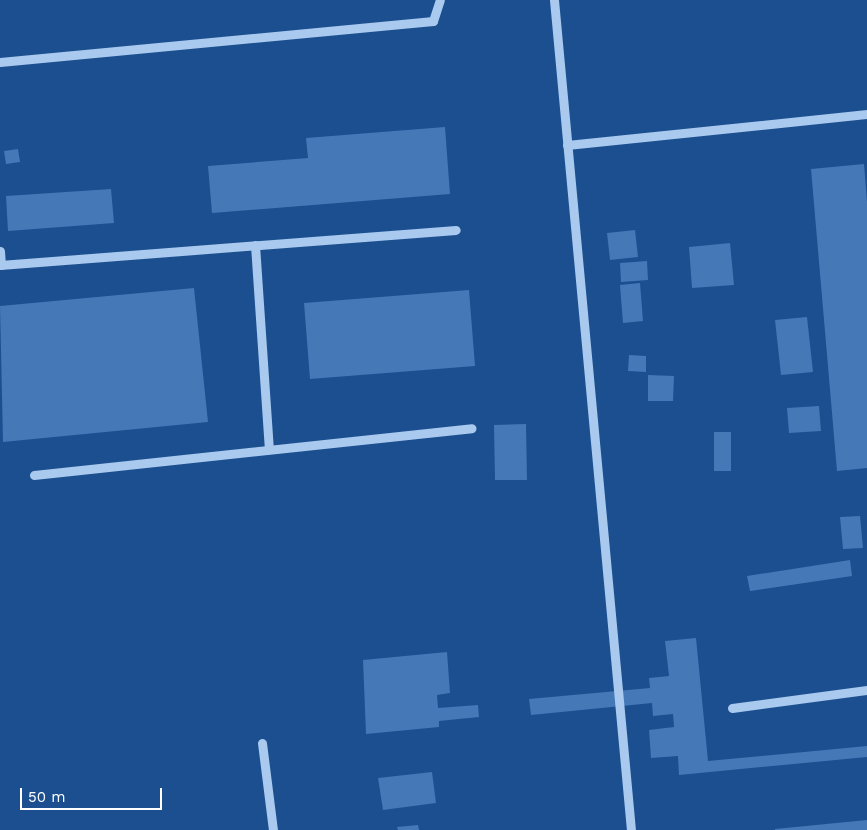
<!DOCTYPE html>
<html>
<head>
<meta charset="utf-8">
<style>
  body { margin:0 }
  #map { position:relative; width:867px; height:830px; overflow:hidden; background:#1b4f8f; font-family:"Work Sans",sans-serif }
  div>[style] { position:absolute }
  .building>* { inset:0; background:#4478b7 }
  .minor>* { height:9px; margin:-4.5px; padding:0 4.5px; transform-origin:4.5px; border-radius:4.5px; background:#a9c9ee }
  span { translate:-50% -50%; white-space:nowrap; text-align:center; line-height:1.15; -webkit-text-stroke:4px #1b4f8f; paint-order:stroke }
  .scale { position:absolute; left:20px; top:788px; width:142px; height:22px; box-sizing:border-box; border:2px solid #fff; border-top:0; padding-left:6px; font-size:15px; line-height:18px; white-space:nowrap; color:#fff; -webkit-text-stroke:4px #1b4f8f; paint-order:stroke }
</style>
</head>
<body>
<div id="map">
  <div class="building">
    <div style="clip-path:polygon(445px 127px,450px 194px,212px 213px,208px 166px,308px 158px,306px 138px)"></div>
    <div style="clip-path:polygon(18px 149px,20px 162px,6px 164px,4px 151px)"></div>
    <div style="clip-path:polygon(864px 164px,867px 202px,867px 468px,837px 471px,811px 169px)"></div>
    <div style="clip-path:polygon(111px 189px,114px 223px,8px 231px,6px 196px)"></div>
    <div style="clip-path:polygon(635px 230px,638px 257px,610px 260px,607px 233px)"></div>
    <div style="clip-path:polygon(730px 243px,734px 285px,692px 288px,689px 247px)"></div>
    <div style="clip-path:polygon(647px 261px,648px 280px,621px 282px,620px 263px)"></div>
    <div style="clip-path:polygon(640px 283px,643px 321px,623px 323px,620px 285px)"></div>
    <div style="clip-path:polygon(194px 288px,208px 422px,3px 442px,0 306px)"></div>
    <div style="clip-path:polygon(469px 290px,475px 366px,310px 379px,304px 303px)"></div>
    <div style="clip-path:polygon(807px 317px,813px 372px,781px 375px,775px 320px)"></div>
    <div style="clip-path:polygon(629px 355px,646px 356px,646px 372px,628px 371px)"></div>
    <div style="clip-path:polygon(648px 375px,674px 376px,673px 401px,648px 401px)"></div>
    <div style="clip-path:polygon(819px 406px,821px 431px,789px 433px,787px 408px)"></div>
    <div style="clip-path:polygon(526px 424px,527px 480px,495px 480px,494px 425px)"></div>
    <div style="clip-path:polygon(714px 432px,731px 432px,731px 471px,714px 471px)"></div>
    <div style="clip-path:polygon(860px 516px,863px 548px,843px 549px,840px 517px)"></div>
    <div style="clip-path:polygon(850px 560px,852px 576px,750px 591px,747px 576px)"></div>
    <div style="clip-path:polygon(696px 638px,708px 761px,867px 746px,867px 757px,679px 775px,678px 756px,651px 758px,649px 730px,674px 727px,673px 714px,653px 716px,652px 703px,531px 715px,529px 699px,650px 688px,649px 678px,669px 676px,665px 641px)"></div>
    <div style="clip-path:polygon(447px 652px,450px 693px,437px 695px,438px 708px,478px 705px,479px 717px,439px 721px,439px 727px,366px 734px,363px 660px)"></div>
    <div style="clip-path:polygon(432px 772px,436px 803px,383px 810px,378px 778px)"></div>
    <div style="clip-path:polygon(867px 820px,867px 830px,775px 830px,775px 829px)"></div>
    <div style="clip-path:polygon(418px 825px,419px 830px,398px 830px,397px 827px)"></div>
  </div>
  <div class="minor">
    <div style="left:554px;top:0;width:834px;rotate:84.7deg"></div>
    <div style="left:0;top:62px;width:435px;rotate:-5.4deg"></div>
    <div style="left:433px;top:21px;width:22px;rotate:-72deg"></div>
    <div style="left:567px;top:145px;width:302px;rotate:-5.9deg"></div>
    <div style="left:255px;top:245px;width:205px;rotate:86.1deg"></div>
    <div style="left:0;top:251px;width:14px;rotate:86deg"></div>
    <div style="left:0;top:265px;width:457px;rotate:-4.4deg"></div>
    <div style="left:34px;top:475px;width:440px;rotate:-6.1deg"></div>
    <div style="left:732px;top:708px;width:136px;rotate:-7.6deg"></div>
    <div style="left:262px;top:743px;width:88px;rotate:82.8deg"></div>
  </div>
  <div class="scale">50 m</div>
</div>
</body>
</html>
